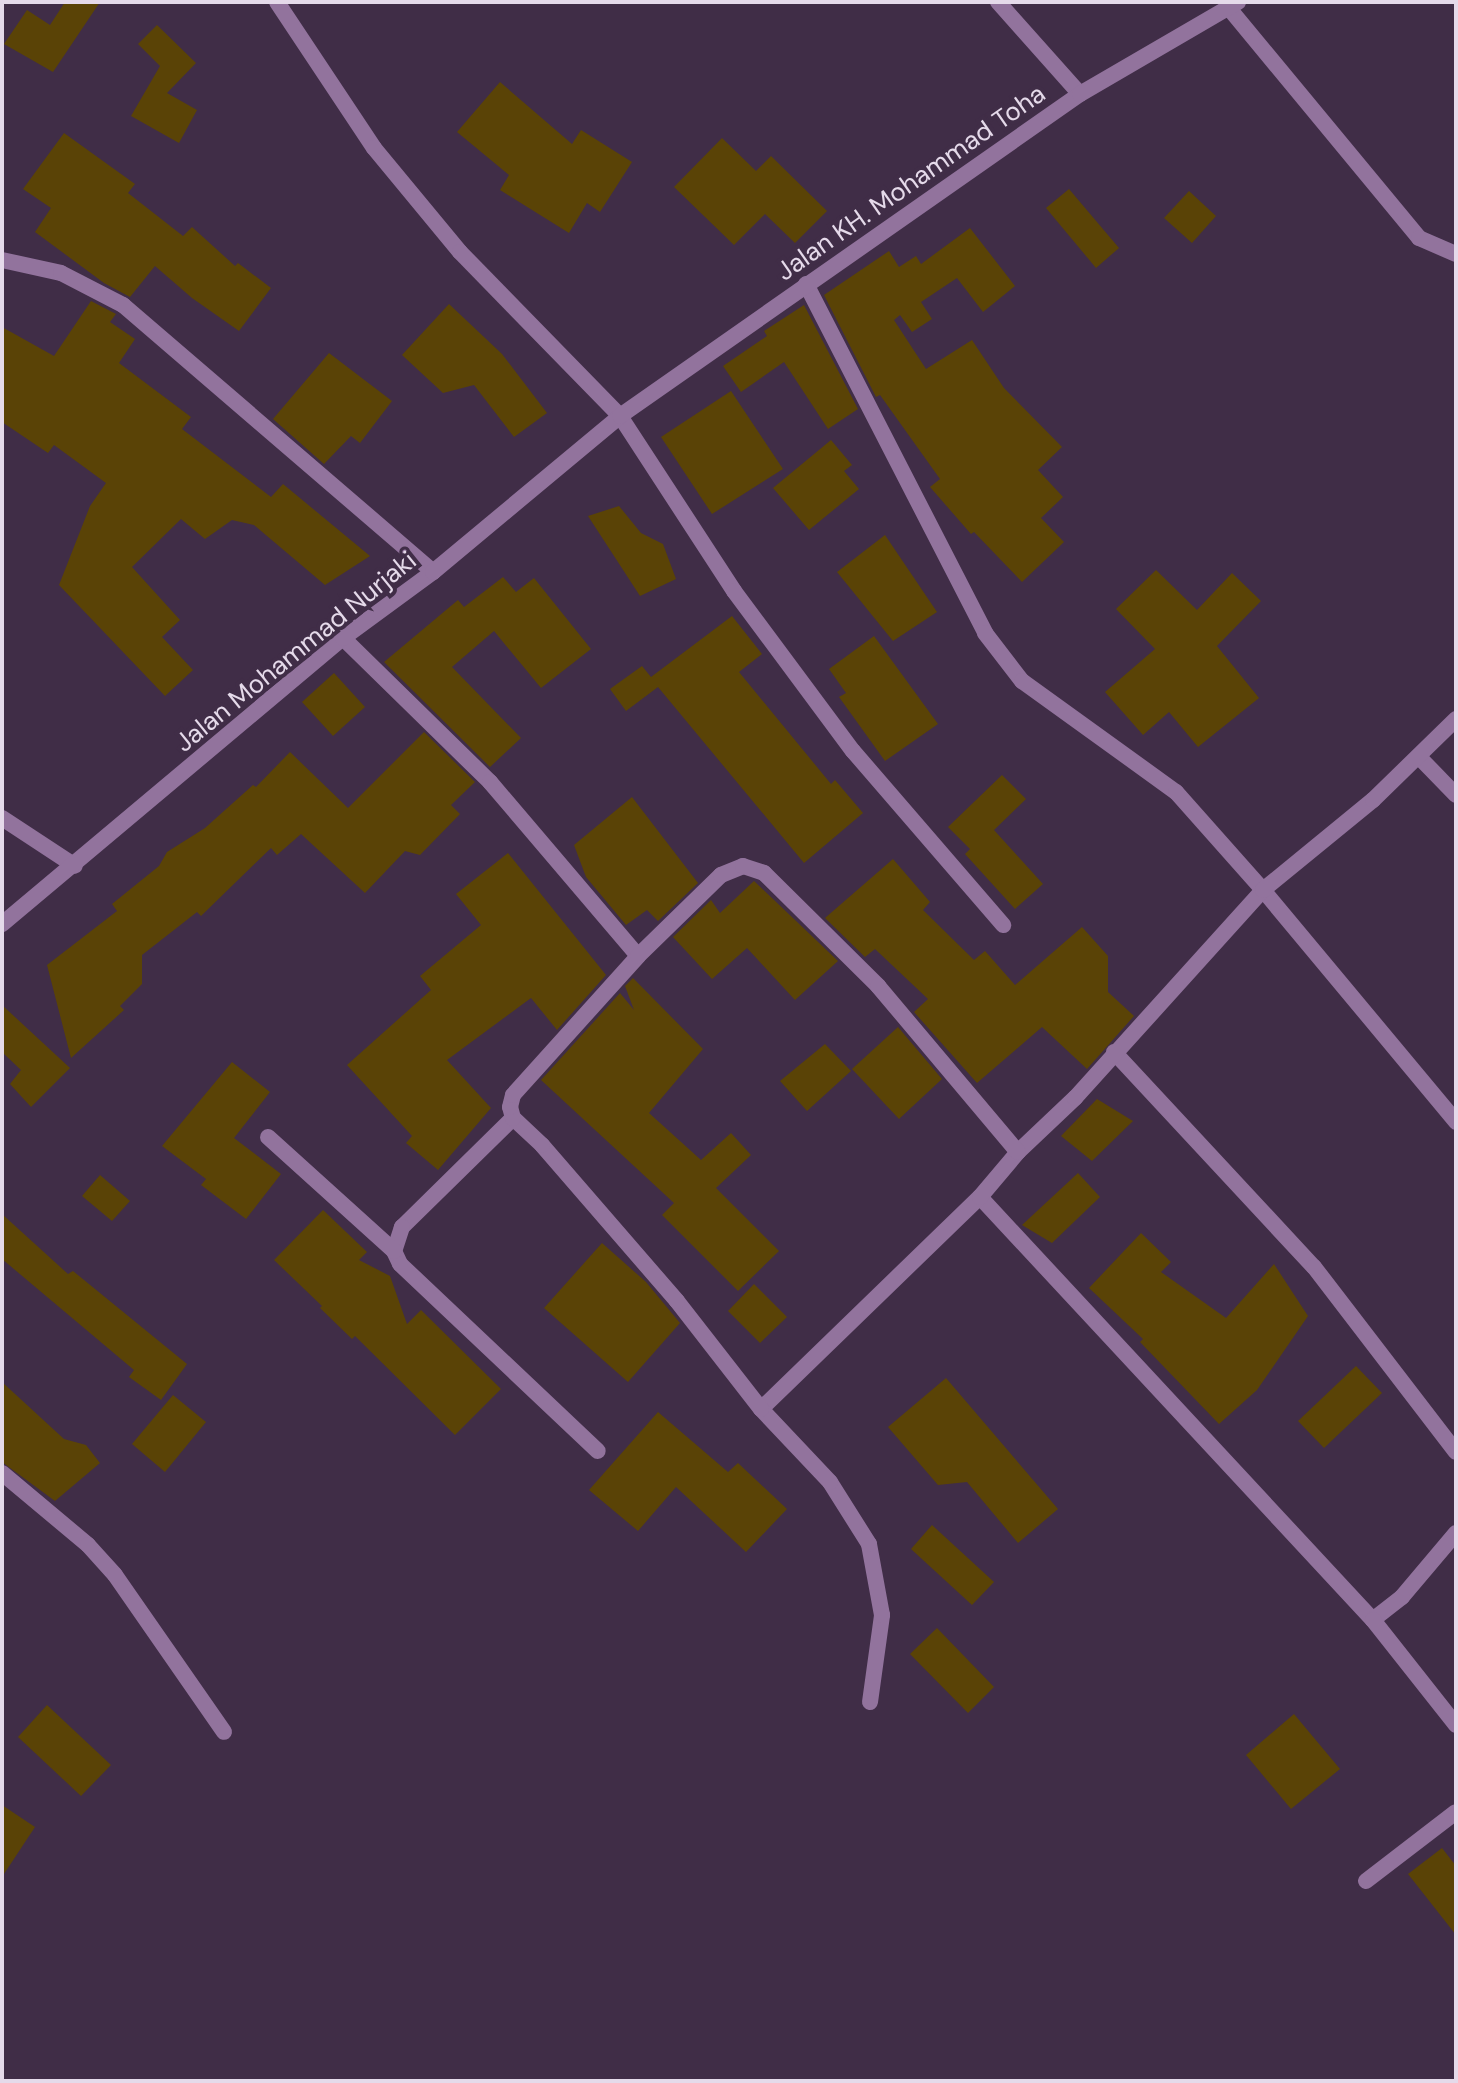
<!DOCTYPE html>
<html>
<head>
<meta charset="utf-8">
<style>
  body { margin:0 }
  #map { position:relative; width:1458px; height:2083px; overflow:hidden; background:#402d47; font-family:"DM Sans",sans-serif }
  div>[style] { position:absolute }
  .building>* { inset:0; background:#5a4306 }
  .minor>* { height:16px; margin:-8px; padding:0 8px; transform-origin:8px; border-radius:8px; background:#92739d }
  .tertiary>* { height:16px; margin:-8px; padding:0 8px; transform-origin:8px; border-radius:8px; background:#92739d }
  span { translate:-50% -50%; white-space:nowrap; text-align:center; line-height:1.15; -webkit-text-stroke:8px #402d47; paint-order:stroke }
  .street-label { font-size:26px; color:#e5daea }
  .frame { position:absolute; inset:0; border:4px solid #e5daea; pointer-events:none }
</style>
</head>
<body>
<div id="map">
  <div class="building">
    <div style="clip-path:polygon(65px 2px,100px 2px,53px 72px,4px 44px,27px 10px,50px 25px)"></div>
    <div style="clip-path:polygon(157px 25px,196px 63px,167px 93px,197px 110px,179px 143px,131px 116px,160px 66px,138px 44px)"></div>
    <div style="clip-path:polygon(500px 82px,572px 144px,581px 130px,632px 162px,600px 212px,587px 203px,569px 233px,500px 190px,509px 175px,457px 132px)"></div>
    <div style="clip-path:polygon(64px 133px,135px 184px,128px 193px,183px 236px,192px 227px,235px 266px,238px 263px,271px 288px,239px 331px,192px 298px,155px 266px,130px 297px,104px 283px,35px 232px,51px 208px,23px 189px)"></div>
    <div style="clip-path:polygon(722px 138px,756px 171px,771px 156px,827px 211px,795px 243px,765px 214px,734px 245px,674px 187px)"></div>
    <div style="clip-path:polygon(1069px 189px,1119px 248px,1096px 268px,1046px 208px)"></div>
    <div style="clip-path:polygon(1189px 191px,1216px 216px,1192px 243px,1164px 218px)"></div>
    <div style="clip-path:polygon(970px 228px,1015px 286px,983px 312px,957px 278px,921px 302px,932px 319px,912px 332px,900px 315px,894px 320px,926px 369px,972px 340px,1004px 388px,1062px 447px,1038px 470px,1063px 497px,1041px 518px,1064px 542px,1022px 582px,974px 532px,971px 534px,930px 487px,940px 479px,880px 395px,876px 397px,824px 295px,889px 251px,899px 267px,916px 256px,921px 264px)"></div>
    <div style="clip-path:polygon(91px 301px,116px 314px,110px 322px,135px 339px,119px 363px,191px 417px,182px 429px,271px 497px,283px 484px,370px 556px,325px 585px,254px 525px,232px 520px,205px 539px,181px 519px,132px 567px,180px 620px,162px 637px,193px 670px,165px 696px,59px 585px,90px 506px,106px 483px,54px 445px,48px 453px,2px 422px,2px 327px,54px 356px)"></div>
    <div style="clip-path:polygon(449px 304px,502px 354px,547px 413px,514px 437px,474px 385px,443px 393px,402px 355px)"></div>
    <div style="clip-path:polygon(804px 305px,858px 409px,828px 429px,784px 362px,741px 392px,723px 366px,767px 336px,764px 331px)"></div>
    <div style="clip-path:polygon(329px 353px,392px 401px,360px 443px,351px 436px,324px 464px,273px 419px)"></div>
    <div style="clip-path:polygon(731px 391px,783px 469px,712px 514px,661px 437px)"></div>
    <div style="clip-path:polygon(831px 440px,852px 465px,844px 471px,859px 489px,809px 530px,773px 488px)"></div>
    <div style="clip-path:polygon(619px 506px,641px 533px,663px 544px,676px 579px,640px 596px,588px 516px)"></div>
    <div style="clip-path:polygon(885px 535px,937px 612px,893px 641px,837px 572px)"></div>
    <div style="clip-path:polygon(1156px 570px,1197px 610px,1232px 573px,1261px 601px,1217px 646px,1259px 698px,1198px 747px,1169px 712px,1143px 735px,1105px 692px,1155px 649px,1116px 609px)"></div>
    <div style="clip-path:polygon(503px 577px,516px 592px,534px 578px,591px 649px,541px 688px,494px 631px,452px 667px,521px 738px,490px 767px,384px 662px,458px 600px,464px 607px)"></div>
    <div style="clip-path:polygon(732px 616px,762px 654px,739px 672px,831px 784px,835px 780px,863px 813px,804px 863px,658px 687px,626px 711px,610px 689px,642px 666px,651px 677px)"></div>
    <div style="clip-path:polygon(874px 636px,938px 724px,885px 761px,839px 697px,846px 693px,829px 669px)"></div>
    <div style="clip-path:polygon(334px 673px,365px 707px,333px 736px,302px 702px)"></div>
    <div style="clip-path:polygon(424px 732px,475px 782px,451px 805px,460px 814px,420px 855px,405px 851px,365px 893px,301px 834px,277px 855px,271px 848px,201px 916px,197px 912px,142px 955px,142px 984px,120px 1006px,124px 1010px,71px 1058px,47px 965px,117px 911px,112px 904px,159px 866px,167px 852px,205px 828px,253px 785px,256px 787px,290px 752px,348px 808px)"></div>
    <div style="clip-path:polygon(1002px 775px,1026px 799px,994px 830px,1043px 884px,1015px 909px,965px 854px,970px 849px,948px 827px)"></div>
    <div style="clip-path:polygon(632px 797px,698px 883px,658px 921px,647px 910px,626px 925px,586px 877px,574px 845px)"></div>
    <div style="clip-path:polygon(508px 853px,606px 975px,557px 1030px,531px 998px,447px 1060px,491px 1108px,438px 1170px,406px 1143px,412px 1136px,347px 1065px,431px 990px,420px 976px,481px 925px,456px 894px)"></div>
    <div style="clip-path:polygon(893px 859px,930px 902px,923px 910px,974px 960px,985px 951px,1015px 985px,1082px 927px,1108px 956px,1108px 992px,1134px 1016px,1087px 1069px,1042px 1027px,977px 1083px,914px 1012px,928px 999px,875px 949px,865px 957px,825px 918px)"></div>
    <div style="clip-path:polygon(754px 881px,838px 961px,795px 1000px,747px 948px,712px 979px,673px 937px,711px 900px,720px 913px)"></div>
    <div style="clip-path:polygon(633px 978px,703px 1049px,649px 1113px,701px 1160px,731px 1133px,751px 1155px,716px 1188px,779px 1251px,738px 1291px,662px 1215px,674px 1203px,541px 1080px,620px 993px,634px 1010px,625px 986px)"></div>
    <div style="clip-path:polygon(2px 1005px,70px 1068px,31px 1107px,10px 1084px,21px 1070px,2px 1052px)"></div>
    <div style="clip-path:polygon(898px 1027px,942px 1079px,899px 1119px,852px 1069px)"></div>
    <div style="clip-path:polygon(825px 1044px,851px 1071px,807px 1111px,780px 1081px)"></div>
    <div style="clip-path:polygon(232px 1062px,270px 1092px,234px 1138px,281px 1174px,246px 1219px,201px 1185px,206px 1179px,162px 1146px)"></div>
    <div style="clip-path:polygon(1097px 1099px,1133px 1121px,1092px 1161px,1061px 1136px)"></div>
    <div style="clip-path:polygon(1078px 1173px,1100px 1197px,1052px 1243px,1022px 1225px)"></div>
    <div style="clip-path:polygon(100px 1175px,130px 1201px,112px 1221px,82px 1196px)"></div>
    <div style="clip-path:polygon(323px 1210px,367px 1252px,359px 1260px,390px 1276px,407px 1324px,421px 1310px,501px 1389px,455px 1435px,355px 1336px,352px 1339px,320px 1308px,322px 1306px,274px 1260px)"></div>
    <div style="clip-path:polygon(2px 1214px,68px 1274px,73px 1271px,187px 1364px,161px 1400px,129px 1377px,134px 1370px,2px 1259px)"></div>
    <div style="clip-path:polygon(1141px 1233px,1171px 1262px,1161px 1272px,1226px 1318px,1274px 1264px,1308px 1316px,1257px 1390px,1219px 1424px,1140px 1342px,1143px 1339px,1089px 1288px)"></div>
    <div style="clip-path:polygon(602px 1243px,646px 1282px,680px 1323px,628px 1382px,544px 1308px)"></div>
    <div style="clip-path:polygon(754px 1284px,787px 1317px,760px 1343px,728px 1311px)"></div>
    <div style="clip-path:polygon(1356px 1366px,1382px 1393px,1324px 1448px,1298px 1421px)"></div>
    <div style="clip-path:polygon(946px 1378px,1058px 1509px,1018px 1543px,967px 1482px,938px 1485px,888px 1427px)"></div>
    <div style="clip-path:polygon(2px 1382px,64px 1439px,86px 1445px,100px 1463px,55px 1501px,2px 1462px)"></div>
    <div style="clip-path:polygon(173px 1395px,206px 1422px,165px 1472px,132px 1444px)"></div>
    <div style="clip-path:polygon(658px 1412px,728px 1472px,738px 1463px,787px 1509px,746px 1552px,676px 1487px,638px 1531px,589px 1490px)"></div>
    <div style="clip-path:polygon(932px 1525px,994px 1582px,972px 1605px,911px 1549px)"></div>
    <div style="clip-path:polygon(937px 1628px,994px 1687px,968px 1713px,910px 1654px)"></div>
    <div style="clip-path:polygon(47px 1705px,111px 1765px,81px 1796px,18px 1737px)"></div>
    <div style="clip-path:polygon(1294px 1714px,1340px 1769px,1291px 1809px,1246px 1755px)"></div>
    <div style="clip-path:polygon(2px 1805px,35px 1827px,2px 1877px)"></div>
    <div style="clip-path:polygon(1442px 1848px,1456px 1866px,1456px 1935px,1408px 1874px)"></div>
  </div>
  <div class="minor">
    <div style="left:998px;top:2px;width:123px;rotate:48.3deg"></div>
    <div style="left:1228px;top:7px;width:300px;rotate:50.4deg"></div>
    <div style="left:1419px;top:238px;width:40px;rotate:23.4deg"></div>
    <div style="left:2px;top:260px;width:60px;rotate:12.4deg"></div>
    <div style="left:61px;top:273px;width:70px;rotate:27.3deg"></div>
    <div style="left:123px;top:305px;width:409px;rotate:40.7deg"></div>
    <div style="left:806px;top:284px;width:392px;rotate:62.8deg"></div>
    <div style="left:985px;top:633px;width:61px;rotate:52.4deg"></div>
    <div style="left:1022px;top:681px;width:190px;rotate:35.8deg"></div>
    <div style="left:1176px;top:792px;width:131px;rotate:48.4deg"></div>
    <div style="left:1263px;top:890px;width:302px;rotate:50.2deg"></div>
    <div style="left:620px;top:416px;width:209px;rotate:56.9deg"></div>
    <div style="left:734px;top:591px;width:199px;rotate:53.4deg"></div>
    <div style="left:853px;top:751px;width:230px;rotate:49.2deg"></div>
    <div style="left:343px;top:638px;width:206px;rotate:44.4deg"></div>
    <div style="left:490px;top:782px;width:228px;rotate:49.6deg"></div>
    <div style="left:1419px;top:757px;width:53px;rotate:45.8deg"></div>
    <div style="left:2px;top:818px;width:87px;rotate:33.3deg"></div>
    <div style="left:1114px;top:1052px;width:294px;rotate:47.1deg"></div>
    <div style="left:1314px;top:1267px;width:233px;rotate:52.5deg"></div>
    <div style="left:513px;top:1118px;width:156px;rotate:135.5deg"></div>
    <div style="left:402px;top:1227px;width:25px;rotate:108deg"></div>
    <div style="left:394px;top:1251px;width:14px;rotate:65deg"></div>
    <div style="left:400px;top:1264px;width:272px;rotate:43.4deg"></div>
    <div style="left:268px;top:1137px;width:170px;rotate:42.1deg"></div>
    <div style="left:980px;top:1197px;width:577px;rotate:47.11deg"></div>
    <div style="left:761px;top:1409px;width:305px;rotate:-44.1deg"></div>
    <div style="left:980px;top:1197px;width:59px;rotate:-49.8deg"></div>
    <div style="left:1018px;top:1152px;width:79px;rotate:-43.5deg"></div>
    <div style="left:1075px;top:1098px;width:280px;rotate:-47.9deg"></div>
    <div style="left:1263px;top:890px;width:142px;rotate:-39.3deg"></div>
    <div style="left:1373px;top:800px;width:116px;rotate:-44.3deg"></div>
    <div style="left:2px;top:1473px;width:112px;rotate:39.9deg"></div>
    <div style="left:88px;top:1545px;width:40px;rotate:48deg"></div>
    <div style="left:115px;top:1575px;width:191px;rotate:55.2deg"></div>
    <div style="left:1456px;top:1533px;width:84px;rotate:130.2deg"></div>
    <div style="left:1402px;top:1597px;width:37px;rotate:142deg"></div>
    <div style="left:1373px;top:1620px;width:134px;rotate:51.7deg"></div>
    <div style="left:870px;top:1702px;width:88px;rotate:-82.1deg"></div>
    <div style="left:882px;top:1615px;width:72px;rotate:-100.4deg"></div>
    <div style="left:869px;top:1544px;width:73px;rotate:-122.2deg"></div>
    <div style="left:830px;top:1482px;width:100px;rotate:-133.4deg"></div>
    <div style="left:761px;top:1409px;width:137px;rotate:-127.9deg"></div>
    <div style="left:677px;top:1301px;width:206px;rotate:-130.9deg"></div>
    <div style="left:542px;top:1145px;width:40px;rotate:-137deg"></div>
    <div style="left:513px;top:1118px;width:11px;rotate:-105deg"></div>
    <div style="left:510px;top:1107px;width:12px;rotate:-76deg"></div>
    <div style="left:513px;top:1095px;width:187px;rotate:-48deg"></div>
    <div style="left:638px;top:956px;width:116px;rotate:-44.3deg"></div>
    <div style="left:721px;top:875px;width:24px;rotate:-22deg"></div>
    <div style="left:743px;top:866px;width:22px;rotate:18deg"></div>
    <div style="left:764px;top:873px;width:161px;rotate:44.7deg"></div>
    <div style="left:878px;top:986px;width:217px;rotate:49.9deg"></div>
    <div style="left:1366px;top:1881px;width:113px;rotate:-37.5deg"></div>
  </div>
  <div class="tertiary">
    <div style="left:277px;top:2px;width:175px;rotate:56.4deg"></div>
    <div style="left:374px;top:148px;width:135px;rotate:50.4deg"></div>
    <div style="left:460px;top:252px;width:229px;rotate:45.7deg"></div>
    <div style="left:2px;top:924px;width:445px;rotate:-40deg"></div>
    <div style="left:343px;top:638px;width:112px;rotate:-36.3deg"></div>
    <div style="left:433px;top:572px;width:244px;rotate:-39.8deg"></div>
    <div style="left:620px;top:416px;width:562px;rotate:-34.99deg"></div>
    <div style="left:1080px;top:94px;width:183px;rotate:-30.2deg"></div>
  </div>
  <div class="street-label">
    <span style="left:911px;top:183px;rotate:-35deg">Jalan KH. Mohammad Toha</span>
    <span style="left:296px;top:652px;rotate:-39deg">Jalan Mohammad Nurjaki</span>
  </div>
  <div class="frame"></div>
</div>
</body>
</html>
